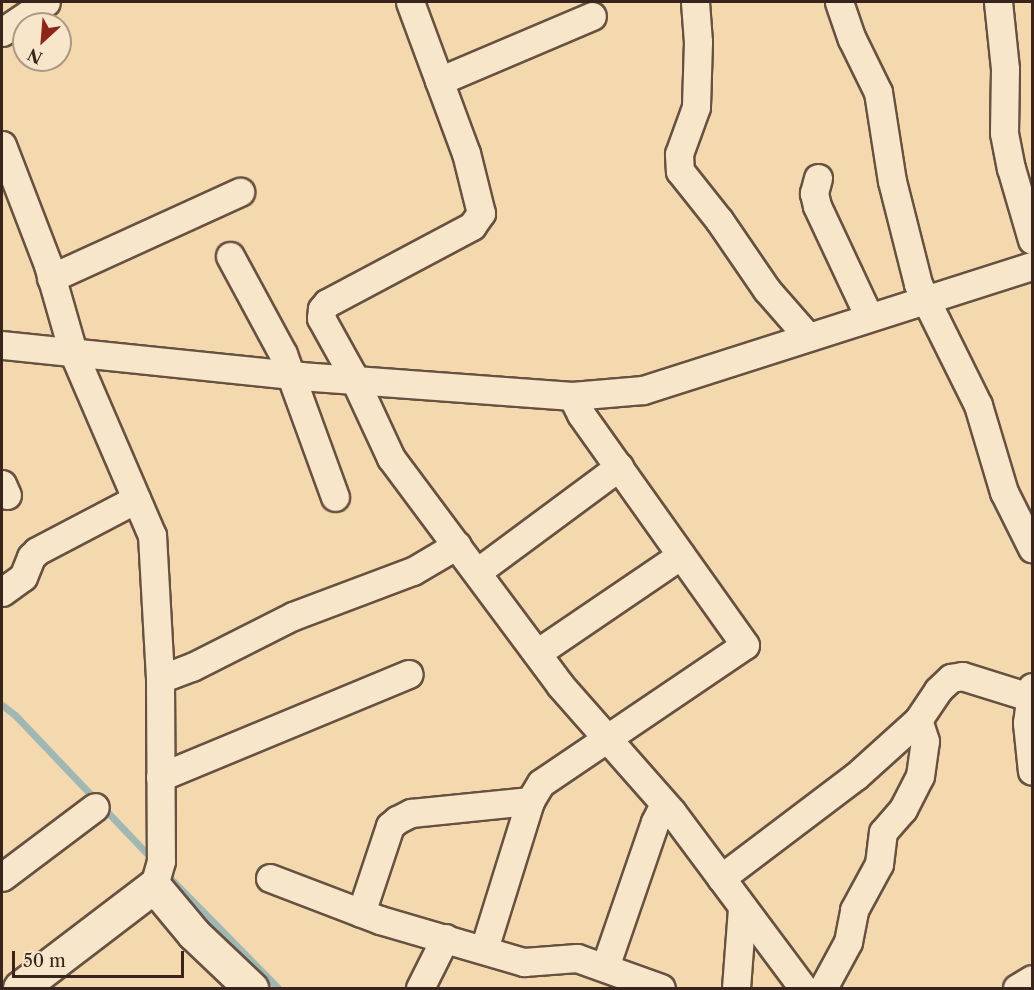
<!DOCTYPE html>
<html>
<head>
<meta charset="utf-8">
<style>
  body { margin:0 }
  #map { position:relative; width:1034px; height:990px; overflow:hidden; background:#f4d8ae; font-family:"Libre Caslon Text",serif }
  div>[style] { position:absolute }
  .stream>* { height:7px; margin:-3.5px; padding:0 3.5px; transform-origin:3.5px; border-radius:3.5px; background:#9fb8b3 }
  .roads { filter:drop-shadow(2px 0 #675141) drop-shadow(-2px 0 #675141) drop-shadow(0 2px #675141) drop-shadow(0 -2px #675141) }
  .minor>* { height:27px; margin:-13.5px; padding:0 13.5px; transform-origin:13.5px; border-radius:13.5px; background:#f8e6ca }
  .tertiary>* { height:33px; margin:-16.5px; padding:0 16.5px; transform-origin:16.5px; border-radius:16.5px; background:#f8e6ca }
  span { translate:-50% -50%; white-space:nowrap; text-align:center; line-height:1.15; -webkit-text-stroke:4.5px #f8e6ca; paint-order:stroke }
  .frame { position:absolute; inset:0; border:3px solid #38241d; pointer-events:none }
  .north { position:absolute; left:12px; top:12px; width:60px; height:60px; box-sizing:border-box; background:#f8e6ca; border:2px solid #ab9885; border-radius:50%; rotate:206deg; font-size:16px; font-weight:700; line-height:24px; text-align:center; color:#38241d }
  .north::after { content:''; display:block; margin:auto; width:21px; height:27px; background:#8f2418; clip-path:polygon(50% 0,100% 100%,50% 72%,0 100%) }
  .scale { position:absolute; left:12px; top:951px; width:172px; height:27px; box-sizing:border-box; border:3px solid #38241d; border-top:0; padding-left:8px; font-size:18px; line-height:21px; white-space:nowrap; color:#38241d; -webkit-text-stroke:4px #f8e6ca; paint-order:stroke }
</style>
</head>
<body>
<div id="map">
  <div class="stream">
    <div style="left:2px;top:705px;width:16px;rotate:38deg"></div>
    <div style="left:15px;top:715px;width:200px;rotate:46.4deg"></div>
    <div style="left:164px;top:872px;width:163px;rotate:45.5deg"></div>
  </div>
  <div class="roads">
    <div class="minor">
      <div style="left:410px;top:2px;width:161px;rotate:69.7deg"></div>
      <div style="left:466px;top:153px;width:62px;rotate:76deg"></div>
      <div style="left:481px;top:213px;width:16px;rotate:125deg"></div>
      <div style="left:472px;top:226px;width:164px;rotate:152deg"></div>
      <div style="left:327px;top:303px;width:8px;rotate:130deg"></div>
      <div style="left:322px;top:309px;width:9px;rotate:96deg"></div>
      <div style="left:321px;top:318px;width:64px;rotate:61deg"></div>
      <div style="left:352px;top:374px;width:93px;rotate:65.1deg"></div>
      <div style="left:391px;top:458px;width:283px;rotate:53.3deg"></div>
      <div style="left:560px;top:685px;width:169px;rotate:48.6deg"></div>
      <div style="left:672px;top:812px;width:219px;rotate:53.3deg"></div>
      <div style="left:695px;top:2px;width:40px;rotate:85.7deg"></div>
      <div style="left:698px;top:42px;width:65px;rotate:91.8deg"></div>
      <div style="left:696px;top:107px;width:50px;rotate:109.9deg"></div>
      <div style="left:679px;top:154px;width:17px;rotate:87deg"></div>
      <div style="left:680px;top:171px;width:63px;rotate:51.5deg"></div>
      <div style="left:719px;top:220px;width:85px;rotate:55.6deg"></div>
      <div style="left:767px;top:290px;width:62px;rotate:48.9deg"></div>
      <div style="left:839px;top:2px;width:39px;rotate:71deg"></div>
      <div style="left:852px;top:39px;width:59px;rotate:63.9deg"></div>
      <div style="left:878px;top:92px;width:90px;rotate:81.1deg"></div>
      <div style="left:892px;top:181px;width:106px;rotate:75.8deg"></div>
      <div style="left:918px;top:284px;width:135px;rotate:63.6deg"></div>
      <div style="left:978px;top:405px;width:91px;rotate:73.4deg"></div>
      <div style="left:1004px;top:492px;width:63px;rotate:63.4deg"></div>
      <div style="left:998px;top:2px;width:67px;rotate:84deg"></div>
      <div style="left:1005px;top:69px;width:64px;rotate:90.9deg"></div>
      <div style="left:1004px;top:133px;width:36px;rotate:79deg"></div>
      <div style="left:1011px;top:168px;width:75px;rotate:73.7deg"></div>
      <div style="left:2px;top:32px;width:53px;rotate:-34.3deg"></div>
      <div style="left:439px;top:81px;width:166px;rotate:-23deg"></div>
      <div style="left:2px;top:145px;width:129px;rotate:69deg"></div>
      <div style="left:48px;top:265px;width:91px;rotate:74deg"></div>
      <div style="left:73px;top:352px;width:199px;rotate:66.7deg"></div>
      <div style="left:152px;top:535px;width:144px;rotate:86.8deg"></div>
      <div style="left:160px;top:679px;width:182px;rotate:89.7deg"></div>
      <div style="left:161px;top:861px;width:26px;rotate:106deg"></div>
      <div style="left:818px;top:178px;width:16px;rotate:105deg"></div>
      <div style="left:814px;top:193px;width:13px;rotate:77deg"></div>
      <div style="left:817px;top:206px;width:123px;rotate:64.9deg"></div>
      <div style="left:230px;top:256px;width:111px;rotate:61.6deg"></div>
      <div style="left:283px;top:354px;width:152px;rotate:70deg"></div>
      <div style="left:51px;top:278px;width:208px;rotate:-24.5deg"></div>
      <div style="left:2px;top:345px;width:300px;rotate:5.9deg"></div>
      <div style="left:300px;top:376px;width:273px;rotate:4.2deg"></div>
      <div style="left:572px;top:396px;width:71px;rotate:-4.8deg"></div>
      <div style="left:643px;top:390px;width:408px;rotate:-17.7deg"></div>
      <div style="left:2px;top:484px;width:12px;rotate:66deg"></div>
      <div style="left:477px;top:572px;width:177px;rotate:-36.5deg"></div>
      <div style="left:2px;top:592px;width:26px;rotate:-36deg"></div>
      <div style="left:23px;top:577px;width:22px;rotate:-68deg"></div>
      <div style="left:31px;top:557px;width:8px;rotate:-45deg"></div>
      <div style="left:37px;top:551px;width:112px;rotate:-27.7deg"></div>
      <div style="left:537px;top:653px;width:174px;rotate:-34.2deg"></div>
      <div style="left:160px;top:679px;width:34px;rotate:-21deg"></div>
      <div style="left:192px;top:667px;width:113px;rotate:-26.8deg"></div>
      <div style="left:293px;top:616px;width:128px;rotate:-20.6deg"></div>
      <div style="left:413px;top:571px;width:51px;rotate:-30.6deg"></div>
      <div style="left:1032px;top:687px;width:36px;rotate:98deg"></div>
      <div style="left:1027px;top:723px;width:48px;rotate:84.1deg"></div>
      <div style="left:160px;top:777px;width:269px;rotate:-22.5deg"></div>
      <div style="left:2px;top:877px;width:116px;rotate:-37deg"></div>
      <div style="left:270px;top:878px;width:118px;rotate:20.9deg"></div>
      <div style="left:380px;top:920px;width:150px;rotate:16.3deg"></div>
      <div style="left:524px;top:962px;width:53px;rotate:-4.3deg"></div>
      <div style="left:577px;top:958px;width:89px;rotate:19.7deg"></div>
      <div style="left:721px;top:878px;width:169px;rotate:-37.1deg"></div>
      <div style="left:856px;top:776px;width:84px;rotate:-42.1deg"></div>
      <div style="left:918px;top:720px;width:36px;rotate:-56deg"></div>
      <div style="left:938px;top:690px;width:18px;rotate:-43deg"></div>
      <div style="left:951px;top:678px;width:11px;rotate:-10deg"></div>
      <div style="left:962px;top:676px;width:70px;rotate:17.4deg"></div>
      <div style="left:361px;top:913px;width:92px;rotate:-71.6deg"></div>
      <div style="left:390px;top:826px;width:9px;rotate:-41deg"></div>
      <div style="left:397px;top:820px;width:16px;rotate:-27deg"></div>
      <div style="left:411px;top:813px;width:120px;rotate:-5.8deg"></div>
      <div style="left:484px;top:949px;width:155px;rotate:-72.7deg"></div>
      <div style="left:530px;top:801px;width:21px;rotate:-59deg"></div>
      <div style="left:541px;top:783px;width:246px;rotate:-34.1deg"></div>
      <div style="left:745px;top:645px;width:283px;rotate:-125.4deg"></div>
      <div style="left:581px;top:414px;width:20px;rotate:-117deg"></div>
      <div style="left:605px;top:967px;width:153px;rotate:-71deg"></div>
      <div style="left:655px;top:822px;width:20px;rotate:-63deg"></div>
      <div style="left:420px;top:988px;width:56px;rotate:-63.4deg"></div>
      <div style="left:736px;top:988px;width:80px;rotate:-85.7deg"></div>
      <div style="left:823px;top:988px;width:52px;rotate:-61.5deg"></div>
      <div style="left:848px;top:942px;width:33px;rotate:-79deg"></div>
      <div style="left:854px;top:910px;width:52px;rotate:-61.5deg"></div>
      <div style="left:879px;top:864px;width:32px;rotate:-83deg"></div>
      <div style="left:883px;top:832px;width:30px;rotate:-49deg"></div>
      <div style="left:903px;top:809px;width:37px;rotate:-63deg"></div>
      <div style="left:920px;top:776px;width:35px;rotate:-82deg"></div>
      <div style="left:925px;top:741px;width:22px;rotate:-108deg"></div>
      <div style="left:1017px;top:988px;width:17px;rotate:-31deg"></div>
    </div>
    <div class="tertiary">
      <div style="left:20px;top:988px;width:168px;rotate:-37.3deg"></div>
      <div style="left:154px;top:886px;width:62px;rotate:50.2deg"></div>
      <div style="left:194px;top:934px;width:79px;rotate:43.5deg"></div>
    </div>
  </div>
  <div class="frame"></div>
  <div class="north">N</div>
  <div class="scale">50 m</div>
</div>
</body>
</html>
